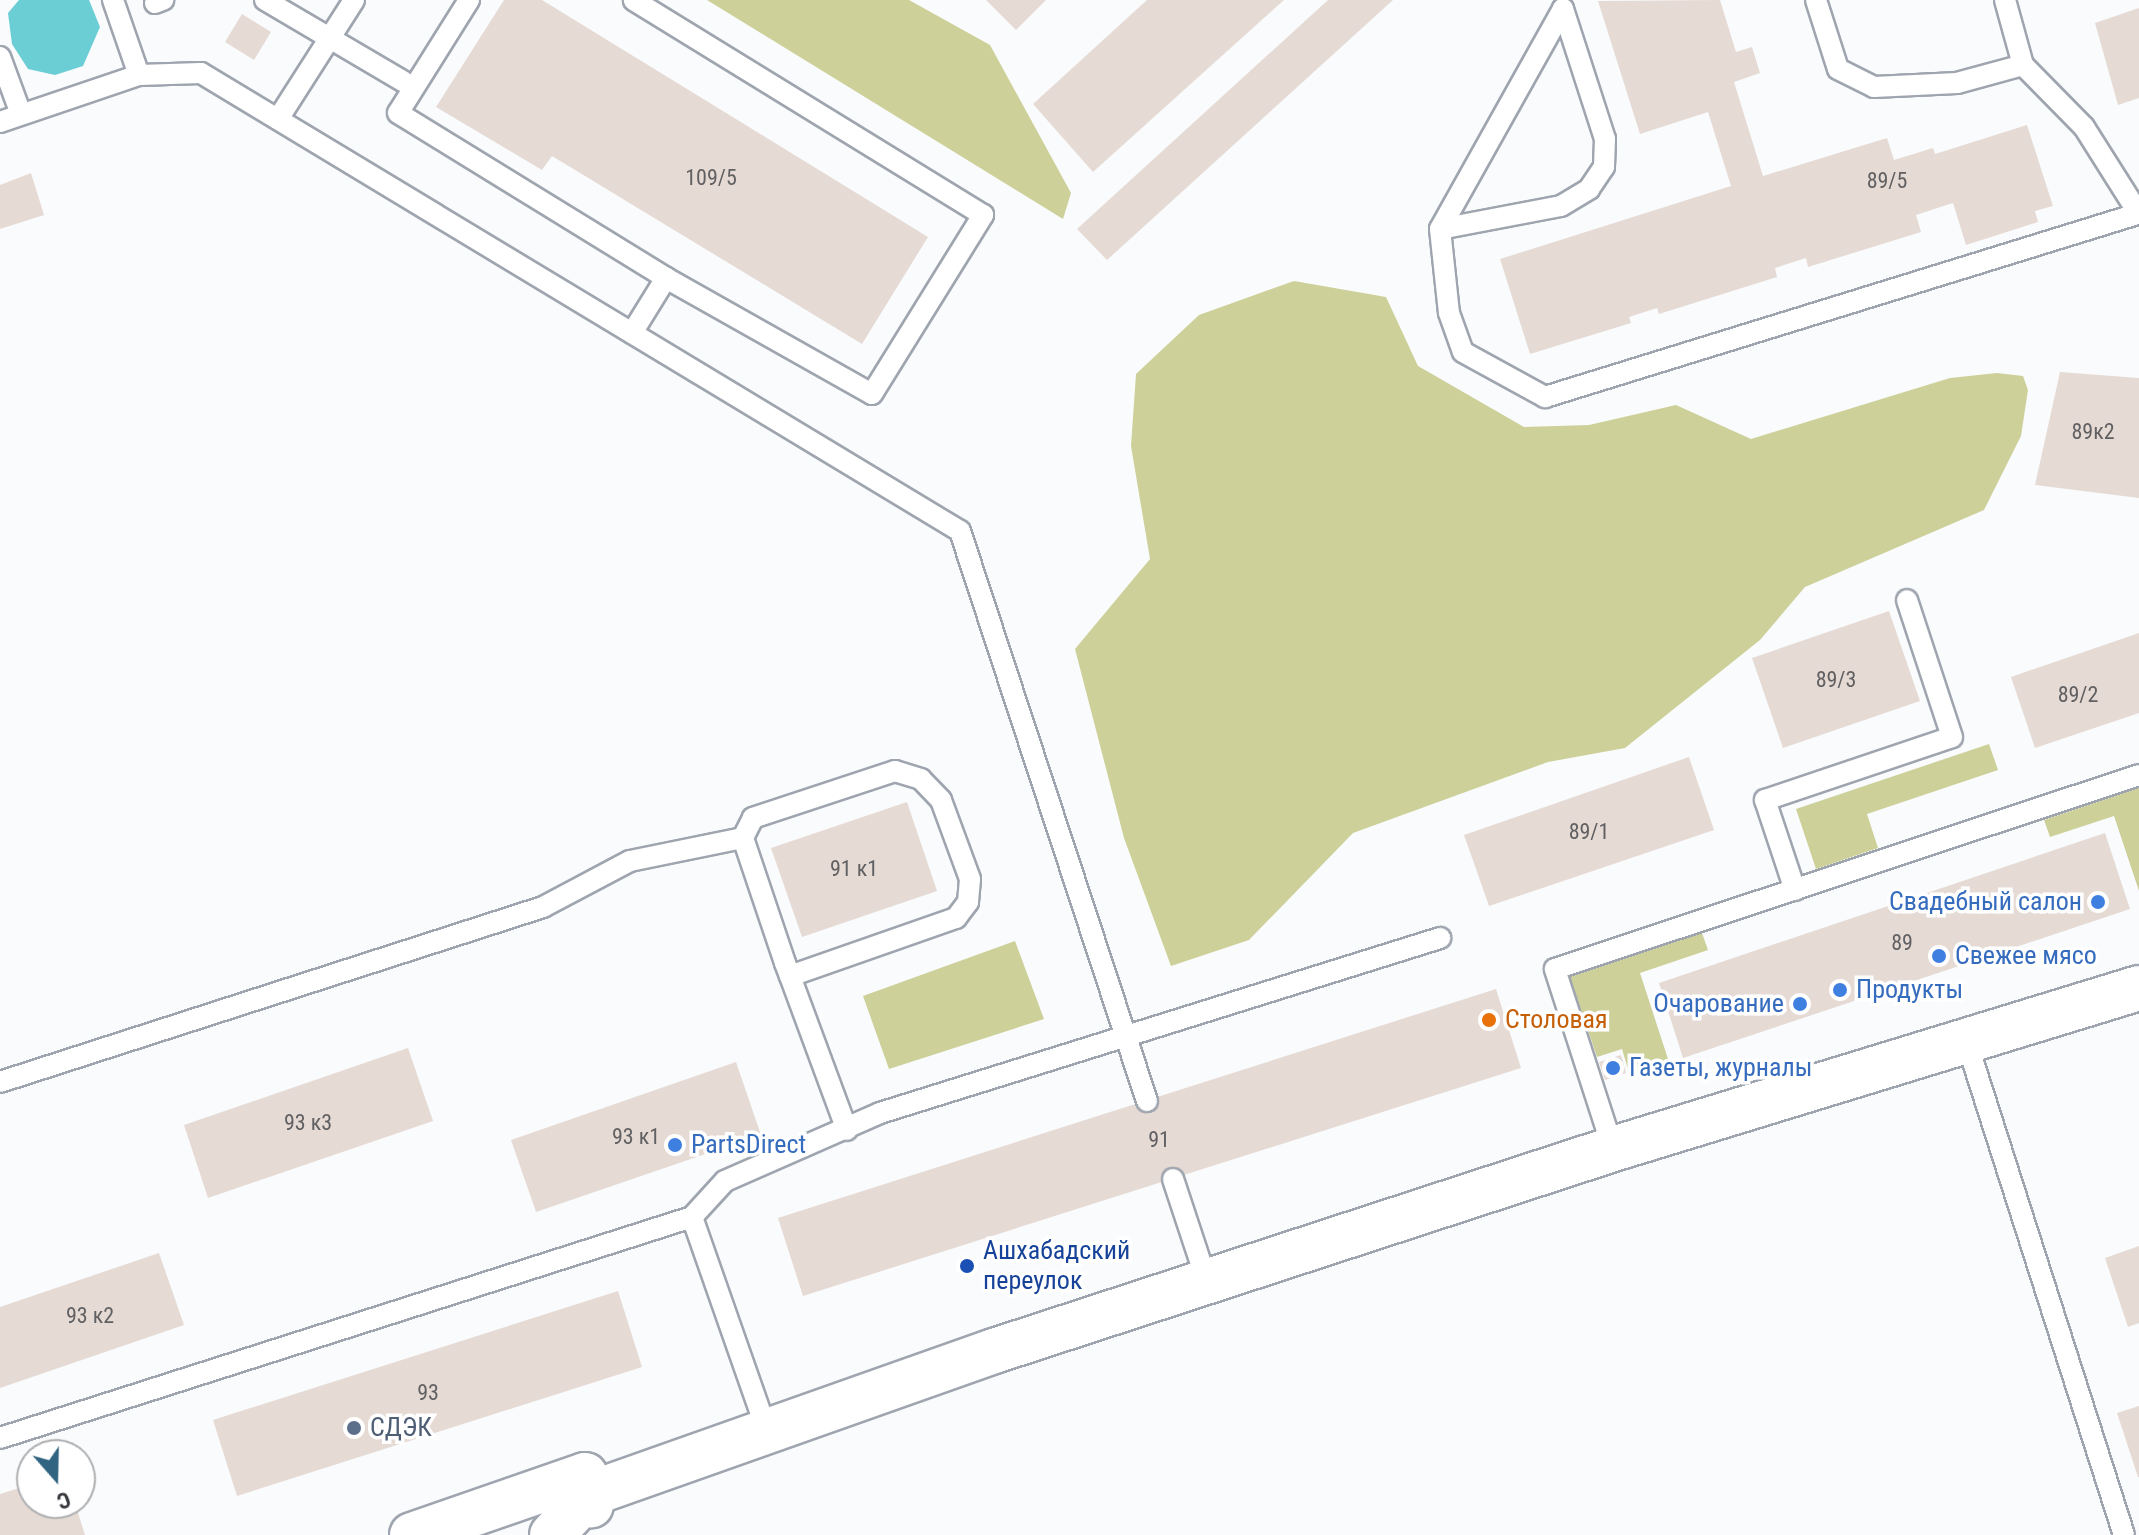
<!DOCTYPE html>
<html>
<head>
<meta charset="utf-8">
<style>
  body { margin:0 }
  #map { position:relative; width:2139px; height:1535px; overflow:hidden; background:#f9fbfd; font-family:"Roboto Condensed",sans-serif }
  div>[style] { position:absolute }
  .green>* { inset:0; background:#ced099 }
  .water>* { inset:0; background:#6aced4 }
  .building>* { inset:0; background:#e6dad4 }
  .roads { filter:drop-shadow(2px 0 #9fa5af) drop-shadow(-2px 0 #9fa5af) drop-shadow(0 2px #9fa5af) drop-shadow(0 -2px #9fa5af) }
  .lane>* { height:20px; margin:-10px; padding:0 10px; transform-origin:10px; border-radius:10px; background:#fff }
  .secondary>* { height:44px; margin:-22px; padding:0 22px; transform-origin:22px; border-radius:22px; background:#fff }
  .dots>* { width:22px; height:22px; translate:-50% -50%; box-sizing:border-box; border:4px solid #fff; border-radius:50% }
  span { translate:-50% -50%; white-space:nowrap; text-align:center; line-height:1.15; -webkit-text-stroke:7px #fff; paint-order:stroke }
  .number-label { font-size:22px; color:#616062 }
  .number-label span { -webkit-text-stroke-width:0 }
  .shop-label { font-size:26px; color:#366cbe }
  .right { translate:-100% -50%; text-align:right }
  .left { translate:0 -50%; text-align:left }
  .food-label { font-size:26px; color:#c56008 }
  .transit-label { font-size:26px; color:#164399 }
  .service-label { font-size:26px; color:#4e5e75 }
  .north { position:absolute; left:16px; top:1439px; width:80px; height:80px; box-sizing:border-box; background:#fff; border:2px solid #aeafb1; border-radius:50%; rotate:160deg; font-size:22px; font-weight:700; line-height:32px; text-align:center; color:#35373c }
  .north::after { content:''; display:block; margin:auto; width:28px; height:36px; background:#306481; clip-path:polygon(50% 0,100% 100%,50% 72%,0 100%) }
</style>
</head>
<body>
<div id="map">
  <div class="green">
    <div style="clip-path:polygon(707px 0,909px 0,990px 45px,1071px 193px,1063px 219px)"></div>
    <div style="clip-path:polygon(1294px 281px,1386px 297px,1418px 366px,1524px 427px,1589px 425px,1676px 405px,1751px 439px,1950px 378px,1997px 373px,2023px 376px,2028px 390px,2021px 436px,1984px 510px,1805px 587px,1760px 640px,1625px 748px,1548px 762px,1353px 833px,1249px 940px,1171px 966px,1124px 838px,1075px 649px,1150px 559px,1131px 446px,1136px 374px,1199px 315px)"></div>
    <div style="clip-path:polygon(1989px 744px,1998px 770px,1867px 814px,1878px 848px,1816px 869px,1796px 809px)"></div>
    <div style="clip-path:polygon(2139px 788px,2139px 891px,2114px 816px,2050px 837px,2044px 820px)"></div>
    <div style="clip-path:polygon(1702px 933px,1708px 950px,1640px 973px,1669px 1062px,1630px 1076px,1622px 1049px,1597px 1057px,1570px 977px)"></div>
    <div style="clip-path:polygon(1015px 941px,1044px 1019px,889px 1069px,863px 996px)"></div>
  </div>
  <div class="water">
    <div style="clip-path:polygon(19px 0,89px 0,100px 27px,83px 66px,55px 75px,28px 69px,12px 44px,8px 13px)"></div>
  </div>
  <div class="building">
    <div style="clip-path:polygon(504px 0,542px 0,928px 237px,862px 344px,552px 156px,542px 170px,436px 107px)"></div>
    <div style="clip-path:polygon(986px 0,1046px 0,1016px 30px)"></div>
    <div style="clip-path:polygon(1147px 0,1284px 0,1093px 172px,1033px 104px)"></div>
    <div style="clip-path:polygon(1328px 0,1393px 0,1107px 260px,1077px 229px)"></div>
    <div style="clip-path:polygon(1720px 0,1736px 52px,1752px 47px,1760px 73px,1734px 82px,1763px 176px,1887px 138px,1894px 160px,1933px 148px,1935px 154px,2027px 125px,2053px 206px,2035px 211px,2038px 222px,1966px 245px,1953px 203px,1916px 215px,1921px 232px,1808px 267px,1806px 258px,1775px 268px,1777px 277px,1659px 314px,1657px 308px,1629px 317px,1631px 323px,1530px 354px,1500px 259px,1731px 186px,1708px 112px,1640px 134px,1598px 1px)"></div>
    <div style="clip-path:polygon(2139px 8px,2139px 98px,2118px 105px,2095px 23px)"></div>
    <div style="clip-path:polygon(242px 14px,271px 32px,254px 60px,225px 42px)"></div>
    <div style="clip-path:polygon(31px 173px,44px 215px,0 229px,0 185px)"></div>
    <div style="clip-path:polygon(2060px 372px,2139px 378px,2139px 498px,2035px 485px)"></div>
    <div style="clip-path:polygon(1889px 611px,1920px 701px,1783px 748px,1752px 658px)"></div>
    <div style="clip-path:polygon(2139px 633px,2139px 713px,2035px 748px,2011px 677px)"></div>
    <div style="clip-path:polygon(1689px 757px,1714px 830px,1489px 906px,1464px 835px)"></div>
    <div style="clip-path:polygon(907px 802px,937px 891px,802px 937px,771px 848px)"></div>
    <div style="clip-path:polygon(2105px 833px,2130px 909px,1683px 1058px,1659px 983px)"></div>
    <div style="clip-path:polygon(1496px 989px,1521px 1068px,803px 1296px,778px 1218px)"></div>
    <div style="clip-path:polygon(408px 1048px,433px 1121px,208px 1198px,184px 1125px)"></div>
    <div style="clip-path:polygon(1621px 1055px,1626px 1073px,1605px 1080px,1599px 1062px)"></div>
    <div style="clip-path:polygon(736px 1062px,761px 1135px,536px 1212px,511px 1140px)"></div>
    <div style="clip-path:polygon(2139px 1246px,2139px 1323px,2128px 1327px,2105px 1258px)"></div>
    <div style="clip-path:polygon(159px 1253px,184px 1325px,0 1388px,0 1307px)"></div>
    <div style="clip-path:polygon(618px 1291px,642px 1367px,237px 1496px,213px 1420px)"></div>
    <div style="clip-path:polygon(2139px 1406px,2139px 1477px,2138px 1477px,2117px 1413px)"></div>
    <div style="clip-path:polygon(32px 1484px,32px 1503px,75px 1503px,85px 1535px,0 1535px,0 1494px)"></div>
  </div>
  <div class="roads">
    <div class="lane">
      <div style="left:113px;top:0;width:79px;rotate:70.9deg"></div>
      <div style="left:265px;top:0;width:161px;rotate:30.5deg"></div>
      <div style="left:469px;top:0;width:133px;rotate:122.1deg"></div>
      <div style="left:398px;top:113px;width:315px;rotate:31.6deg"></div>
      <div style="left:666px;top:278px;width:236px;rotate:29.4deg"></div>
      <div style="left:872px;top:394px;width:211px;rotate:-58.2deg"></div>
      <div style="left:983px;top:215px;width:410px;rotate:-148.4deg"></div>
      <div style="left:1816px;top:0;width:72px;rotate:72.3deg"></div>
      <div style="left:1838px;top:69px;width:40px;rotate:26.6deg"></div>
      <div style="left:1874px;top:87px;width:83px;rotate:-2.8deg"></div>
      <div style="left:1957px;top:83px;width:68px;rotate:-15.3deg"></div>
      <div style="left:2005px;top:0;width:67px;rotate:74.5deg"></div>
      <div style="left:2023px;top:65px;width:87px;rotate:45.5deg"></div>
      <div style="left:2084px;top:127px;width:103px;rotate:57.7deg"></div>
      <div style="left:155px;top:3px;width:9px;rotate:-21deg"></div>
      <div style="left:0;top:57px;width:61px;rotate:69.8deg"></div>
      <div style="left:278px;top:119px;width:141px;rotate:-57.4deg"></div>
      <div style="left:0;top:122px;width:147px;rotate:-18.7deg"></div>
      <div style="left:139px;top:75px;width:62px;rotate:-1.8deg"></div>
      <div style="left:201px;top:73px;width:886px;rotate:31.11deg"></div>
      <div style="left:960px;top:531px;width:600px;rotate:71.84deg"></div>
      <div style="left:1440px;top:229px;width:123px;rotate:-10.8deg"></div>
      <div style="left:1561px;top:206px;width:33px;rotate:-31deg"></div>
      <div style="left:1589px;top:189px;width:27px;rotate:-56deg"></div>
      <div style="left:1604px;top:167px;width:28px;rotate:-88deg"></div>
      <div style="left:1605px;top:139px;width:137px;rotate:-107.9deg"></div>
      <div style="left:1563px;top:9px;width:252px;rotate:119.2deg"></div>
      <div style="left:1440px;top:229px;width:84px;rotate:83.9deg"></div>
      <div style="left:1449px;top:313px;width:41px;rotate:70.3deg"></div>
      <div style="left:1463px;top:352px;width:94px;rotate:28.8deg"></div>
      <div style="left:1545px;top:397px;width:616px;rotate:-17.17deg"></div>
      <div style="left:632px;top:333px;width:65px;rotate:-58.3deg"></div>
      <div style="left:1795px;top:890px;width:95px;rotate:-108.4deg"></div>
      <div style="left:1765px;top:800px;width:197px;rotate:-18.6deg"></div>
      <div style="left:1952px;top:737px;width:144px;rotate:-108.2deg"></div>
      <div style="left:790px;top:976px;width:176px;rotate:-19.3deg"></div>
      <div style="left:956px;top:918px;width:20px;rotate:-53deg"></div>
      <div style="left:968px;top:902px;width:23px;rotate:-85deg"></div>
      <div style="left:970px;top:879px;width:84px;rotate:-110.2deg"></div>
      <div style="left:941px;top:800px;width:29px;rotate:-134deg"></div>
      <div style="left:921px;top:779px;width:27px;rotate:-163deg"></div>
      <div style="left:895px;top:771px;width:150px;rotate:161.7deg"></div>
      <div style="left:753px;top:818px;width:22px;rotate:117deg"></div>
      <div style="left:743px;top:838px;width:132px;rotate:71.4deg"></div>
      <div style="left:785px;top:963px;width:14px;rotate:69deg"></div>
      <div style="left:790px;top:976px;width:164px;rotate:69.7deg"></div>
      <div style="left:1967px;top:1043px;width:516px;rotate:72.3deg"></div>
      <div style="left:0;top:1082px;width:571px;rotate:-17.86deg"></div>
      <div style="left:543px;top:907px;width:98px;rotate:-27.9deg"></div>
      <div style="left:630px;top:861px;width:115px;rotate:-11.5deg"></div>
      <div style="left:1613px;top:1149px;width:189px;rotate:-107.9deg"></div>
      <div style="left:1555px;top:969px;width:615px;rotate:-18.38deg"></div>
      <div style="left:1173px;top:1179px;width:108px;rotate:71.7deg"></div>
      <div style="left:761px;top:1414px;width:209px;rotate:-109.3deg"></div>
      <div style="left:692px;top:1217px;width:49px;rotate:-47.5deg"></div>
      <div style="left:725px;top:1181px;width:169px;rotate:-23.7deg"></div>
      <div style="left:880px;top:1113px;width:587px;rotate:-17.35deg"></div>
      <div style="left:0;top:1438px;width:726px;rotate:-17.71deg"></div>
    </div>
    <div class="secondary">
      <div style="left:412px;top:1535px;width:183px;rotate:-19.1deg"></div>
      <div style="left:585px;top:1475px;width:31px;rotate:79deg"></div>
      <div style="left:552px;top:1535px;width:56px;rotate:-47.2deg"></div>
      <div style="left:590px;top:1494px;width:429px;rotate:-19.5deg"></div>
      <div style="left:994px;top:1351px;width:651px;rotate:-18.07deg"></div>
      <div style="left:1613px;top:1149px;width:550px;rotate:-17.02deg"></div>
    </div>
  </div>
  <div class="dots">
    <div style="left:2098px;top:902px;background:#3f7fe0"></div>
    <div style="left:1939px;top:956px;background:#3f7fe0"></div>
    <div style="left:1840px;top:990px;background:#3f7fe0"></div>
    <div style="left:1800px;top:1004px;background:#3f7fe0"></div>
    <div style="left:1489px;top:1020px;background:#e8710a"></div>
    <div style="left:1613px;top:1068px;background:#3f7fe0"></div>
    <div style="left:675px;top:1145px;background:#3f7fe0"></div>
    <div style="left:967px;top:1266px;background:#1a4fb4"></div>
    <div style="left:354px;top:1428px;background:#5c6f8a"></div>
  </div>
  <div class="number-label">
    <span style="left:711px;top:178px">109/5</span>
    <span style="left:1887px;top:181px">89/5</span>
    <span style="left:2093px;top:432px">89к2</span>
    <span style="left:1836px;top:680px">89/3</span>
    <span style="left:2078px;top:695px">89/2</span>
    <span style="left:1589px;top:832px">89/1</span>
    <span style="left:854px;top:869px">91 к1</span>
    <span style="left:1902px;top:943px">89</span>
    <span style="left:308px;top:1123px">93 к3</span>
    <span style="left:636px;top:1137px">93 к1</span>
    <span style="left:1159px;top:1140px">91</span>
    <span style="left:90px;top:1316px">93 к2</span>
    <span style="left:428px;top:1393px">93</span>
  </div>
  <div class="shop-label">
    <span class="right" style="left:2082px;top:902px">Свадебный салон</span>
    <span class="left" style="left:1955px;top:956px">Свежее мясо</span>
    <span class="left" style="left:1856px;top:990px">Продукты</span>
    <span class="right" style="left:1784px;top:1004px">Очарование</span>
    <span class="left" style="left:1629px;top:1068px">Газеты, журналы</span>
    <span class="left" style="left:691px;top:1145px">PartsDirect</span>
  </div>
  <div class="food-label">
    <span class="left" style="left:1505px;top:1020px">Столовая</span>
  </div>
  <div class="transit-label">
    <span class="left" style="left:983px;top:1266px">Ашхабадский<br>переулок</span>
  </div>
  <div class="service-label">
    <span class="left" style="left:370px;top:1428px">СДЭК</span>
  </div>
  <div class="north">С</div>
</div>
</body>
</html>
